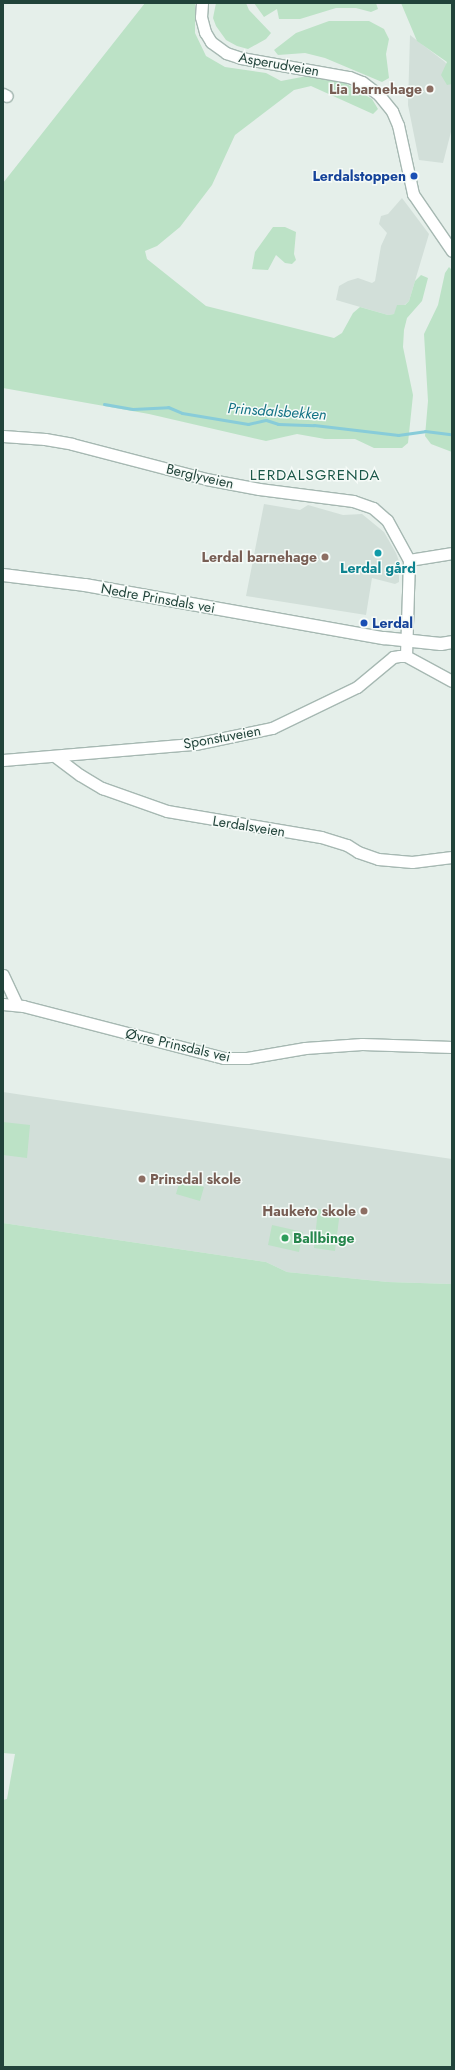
<!DOCTYPE html>
<html>
<head>
<meta charset="utf-8">
<style>
  body { margin:0 }
  #map { position:relative; width:455px; height:2070px; overflow:hidden; background:#e5efea; font-family:Jost,sans-serif }
  div>[style] { position:absolute }
  .built>* { inset:0; background:#d2dfd9 }
  .green>* { inset:0; background:#bce2c6 }
  .stream>* { height:3px; margin:-1.5px; padding:0 1.5px; transform-origin:1.5px; border-radius:1.5px; background:#88ccd9 }
  .roads { filter:drop-shadow(1px 0 #a6b8b2) drop-shadow(-1px 0 #a6b8b2) drop-shadow(0 1px #a6b8b2) drop-shadow(0 -1px #a6b8b2) }
  .minor>* { height:11px; margin:-5.5px; padding:0 5.5px; transform-origin:5.5px; border-radius:5.5px; background:#fff }
  .secondary>* { height:12px; margin:-6px; padding:0 6px; transform-origin:6px; border-radius:6px; background:#fff }
  .dots>* { width:11px; height:11px; translate:-50% -50%; box-sizing:border-box; border:2px solid #f6fbf8; border-radius:50% }
  span { translate:-50% -50%; white-space:nowrap; text-align:center; line-height:1.15; -webkit-text-stroke:3px #f6fbf8; paint-order:stroke }
  .street-label { font-size:14px; color:#21433a }
  .education-label { font-size:14px; color:#785e54; font-weight:700 }
  .right { translate:-100% -50%; text-align:right }
  .left { translate:0 -50%; text-align:left }
  .transit-label { font-size:14px; color:#164399; font-weight:700 }
  .culture-label { font-size:14px; color:#0d838f; font-weight:700 }
  .leisure-label { font-size:14px; color:#27864d; font-weight:700 }
  .water-label { font-size:15px; color:#157386; font-style:italic }
  .neighbourhood-label { font-size:15px; color:#1b5849; letter-spacing:1px }
  .frame { position:absolute; inset:0; border:4px solid #21433a; pointer-events:none }
</style>
</head>
<body>
<div id="map">
  <div class="built">
    <div style="clip-path:polygon(410px 35px,445px 62px,452px 71px,452px 128px,443px 163px,419px 160px,408px 105px)"></div>
    <div style="clip-path:polygon(402px 198px,429px 234px,409px 301px,394px 314px,388px 315px,336px 300px,339px 286px,348px 281px,358px 278px,372px 283px,375px 281px,381px 246px,387px 233px,379px 224px,381px 216px,388px 214px)"></div>
    <div style="clip-path:polygon(264px 504px,300px 510px,308px 505px,343px 515px,362px 514px,384px 532px,396px 553px,399px 561px,399px 582px,395px 584px,372px 578px,366px 615px,246px 596px)"></div>
    <div style="clip-path:polygon(3px 1092px,452px 1159px,452px 1284px,388px 1282px,287px 1272px,266px 1262px,3px 1223px)"></div>
  </div>
  <div class="green">
    <div style="clip-path:polygon(145px 3px,195px 3px,195px 33px,206px 56px,225px 67px,266px 73px,281px 81px,307px 76px,340px 80px,372px 99px,378px 109px,373px 114px,311px 86px,294px 90px,235px 135px,212px 185px,180px 227px,157px 246px,145px 251px,147px 259px,206px 306px,334px 338px,342px 333px,353px 313px,360px 307px,388px 315px,394px 314px,397px 305px,405px 305px,409px 301px,415px 281px,421px 275px,428px 278px,422px 301px,407px 318px,404px 330px,403px 347px,413px 395px,408px 443px,402px 448px,374px 448px,355px 439px,325px 439px,297px 434px,266px 441px,149px 414px,3px 388px,3px 183px)"></div>
    <div style="clip-path:polygon(216px 3px,246px 3px,249px 10px,271px 33px,266px 39px,248px 49px,237px 46px,226px 40px,216px 26px,213px 18px)"></div>
    <div style="clip-path:polygon(254px 3px,376px 3px,378px 9px,371px 12px,356px 8px,336px 8px,300px 19px,279px 19px,277px 9px,264px 17px)"></div>
    <div style="clip-path:polygon(401px 3px,452px 3px,452px 84px,447px 85px,441px 75px,447px 62px,417px 41px)"></div>
    <div style="clip-path:polygon(329px 21px,369px 21px,384px 29px,389px 39px,386px 54px,389px 78px,382px 82px,325px 58px,305px 53px,278px 55px,274px 50px,296px 33px)"></div>
    <div style="clip-path:polygon(273px 227px,285px 227px,296px 232px,294px 254px,296px 260px,292px 264px,285px 263px,276px 255px,268px 270px,252px 269px,255px 252px)"></div>
    <div style="clip-path:polygon(449px 267px,452px 270px,452px 452px,431px 444px,425px 436px,428px 401px,424px 334px,438px 305px,445px 273px)"></div>
    <div style="clip-path:polygon(3px 1122px,30px 1125px,27px 1158px,3px 1155px)"></div>
    <div style="clip-path:polygon(180px 1180px,204px 1187px,200px 1201px,176px 1194px)"></div>
    <div style="clip-path:polygon(318px 1209px,340px 1211px,335px 1251px,314px 1248px)"></div>
    <div style="clip-path:polygon(3px 1223px,266px 1262px,287px 1272px,388px 1282px,452px 1284px,452px 2067px,3px 2067px,3px 1800px,7px 1799px,15px 1754px,3px 1753px)"></div>
    <div style="clip-path:polygon(272px 1225px,303px 1232px,299px 1252px,268px 1245px)"></div>
  </div>
  <div class="stream">
    <div style="left:104px;top:404px;width:29px;rotate:10deg"></div>
    <div style="left:133px;top:409px;width:35px;rotate:-3deg"></div>
    <div style="left:168px;top:407px;width:15px;rotate:23deg"></div>
    <div style="left:182px;top:413px;width:67px;rotate:9.5deg"></div>
    <div style="left:248px;top:424px;width:18px;rotate:-13deg"></div>
    <div style="left:266px;top:420px;width:13px;rotate:18deg"></div>
    <div style="left:278px;top:424px;width:36px;rotate:2deg"></div>
    <div style="left:314px;top:425px;width:85px;rotate:6.8deg"></div>
    <div style="left:398px;top:435px;width:27px;rotate:-8deg"></div>
    <div style="left:425px;top:431px;width:26px;rotate:7deg"></div>
  </div>
  <div class="roads">
    <div class="minor">
      <div style="left:202px;top:3px;width:14px;rotate:94deg"></div>
      <div style="left:201px;top:17px;width:16px;rotate:75deg"></div>
      <div style="left:205px;top:32px;width:12px;rotate:59deg"></div>
      <div style="left:211px;top:42px;width:19px;rotate:36deg"></div>
      <div style="left:226px;top:53px;width:16px;rotate:18deg"></div>
      <div style="left:241px;top:58px;width:110px;rotate:10deg"></div>
      <div style="left:349px;top:77px;width:14px;rotate:21deg"></div>
      <div style="left:362px;top:82px;width:21px;rotate:37deg"></div>
      <div style="left:379px;top:95px;width:21px;rotate:51deg"></div>
      <div style="left:392px;top:111px;width:15px;rotate:67deg"></div>
      <div style="left:398px;top:125px;width:71px;rotate:77.7deg"></div>
      <div style="left:413px;top:194px;width:69px;rotate:55.6deg"></div>
      <div style="left:3px;top:94px;width:4px;rotate:27deg"></div>
      <div style="left:3px;top:436px;width:42px;rotate:4.1deg"></div>
      <div style="left:45px;top:439px;width:27px;rotate:10deg"></div>
      <div style="left:72px;top:444px;width:138px;rotate:14.6deg"></div>
      <div style="left:206px;top:479px;width:54px;rotate:10.7deg"></div>
      <div style="left:259px;top:489px;width:95px;rotate:7.3deg"></div>
      <div style="left:353px;top:501px;width:21px;rotate:19deg"></div>
      <div style="left:373px;top:508px;width:18px;rotate:41deg"></div>
      <div style="left:387px;top:520px;width:46px;rotate:61.2deg"></div>
      <div style="left:409px;top:560px;width:96px;rotate:91.8deg"></div>
      <div style="left:409px;top:560px;width:44px;rotate:-9.2deg"></div>
      <div style="left:56px;top:757px;width:30px;rotate:37deg"></div>
      <div style="left:80px;top:775px;width:26px;rotate:31deg"></div>
      <div style="left:102px;top:788px;width:69px;rotate:19.5deg"></div>
      <div style="left:167px;top:811px;width:156px;rotate:9.6deg"></div>
      <div style="left:321px;top:837px;width:27px;rotate:17deg"></div>
      <div style="left:347px;top:845px;width:13px;rotate:32deg"></div>
      <div style="left:358px;top:852px;width:21px;rotate:19deg"></div>
      <div style="left:378px;top:859px;width:34px;rotate:5deg"></div>
      <div style="left:412px;top:862px;width:40px;rotate:-7.1deg"></div>
      <div style="left:3px;top:760px;width:193px;rotate:-4.8deg"></div>
      <div style="left:195px;top:744px;width:79px;rotate:-11.7deg"></div>
      <div style="left:272px;top:728px;width:94px;rotate:-25.8deg"></div>
      <div style="left:357px;top:687px;width:47px;rotate:-39.8deg"></div>
      <div style="left:393px;top:657px;width:6px;rotate:-9deg"></div>
      <div style="left:399px;top:656px;width:7px"></div>
      <div style="left:406px;top:656px;width:52px;rotate:28.5deg"></div>
      <div style="left:3px;top:975px;width:33px;rotate:65deg"></div>
      <div style="left:3px;top:1004px;width:20px;rotate:6deg"></div>
      <div style="left:23px;top:1006px;width:208px;rotate:14.5deg"></div>
      <div style="left:224px;top:1058px;width:23px"></div>
      <div style="left:247px;top:1058px;width:59px;rotate:-9.8deg"></div>
      <div style="left:305px;top:1048px;width:57px;rotate:-4deg"></div>
      <div style="left:362px;top:1044px;width:90px;rotate:1.9deg"></div>
    </div>
    <div class="secondary">
      <div style="left:3px;top:575px;width:83px;rotate:7deg"></div>
      <div style="left:85px;top:585px;width:304px;rotate:10.1deg"></div>
      <div style="left:384px;top:638px;width:57px;rotate:6deg"></div>
      <div style="left:441px;top:644px;width:11px;rotate:-10deg"></div>
    </div>
  </div>
  <div class="dots">
    <div style="left:430px;top:89px;background:#8d6e63"></div>
    <div style="left:414px;top:176px;background:#1a4fb4"></div>
    <div style="left:378px;top:553px;background:#0f9aa8"></div>
    <div style="left:325px;top:557px;background:#8d6e63"></div>
    <div style="left:364px;top:623px;background:#1a4fb4"></div>
    <div style="left:142px;top:1179px;background:#8d6e63"></div>
    <div style="left:364px;top:1211px;background:#8d6e63"></div>
    <div style="left:285px;top:1238px;background:#2e9e5b"></div>
  </div>
  <div class="street-label">
    <span style="left:279px;top:64px;rotate:10deg">Asperudveien</span>
    <span style="left:200px;top:476px;rotate:13deg">Berglyveien</span>
    <span style="left:158px;top:598px;rotate:10deg">Nedre Prinsdals vei</span>
    <span style="left:222px;top:737px;rotate:-10deg">Sponstuveien</span>
    <span style="left:249px;top:826px;rotate:9deg">Lerdalsveien</span>
    <span style="left:178px;top:1045px;rotate:13deg">Øvre Prinsdals vei</span>
  </div>
  <div class="education-label">
    <span class="right" style="left:422px;top:89px">Lia barnehage</span>
    <span class="right" style="left:317px;top:557px">Lerdal barnehage</span>
    <span class="left" style="left:150px;top:1179px">Prinsdal skole</span>
    <span class="right" style="left:356px;top:1211px">Hauketo skole</span>
  </div>
  <div class="transit-label">
    <span class="right" style="left:406px;top:176px">Lerdalstoppen</span>
    <span class="left" style="left:372px;top:623px">Lerdal</span>
  </div>
  <div class="culture-label">
    <span style="left:378px;top:568px">Lerdal gård</span>
  </div>
  <div class="leisure-label">
    <span class="left" style="left:293px;top:1238px">Ballbinge</span>
  </div>
  <div class="water-label">
    <span style="left:277px;top:412px;rotate:4deg">Prinsdalsbekken</span>
  </div>
  <div class="neighbourhood-label">
    <span style="left:315px;top:476px">LERDALSGRENDA</span>
  </div>
  <div class="frame"></div>
</div>
</body>
</html>
